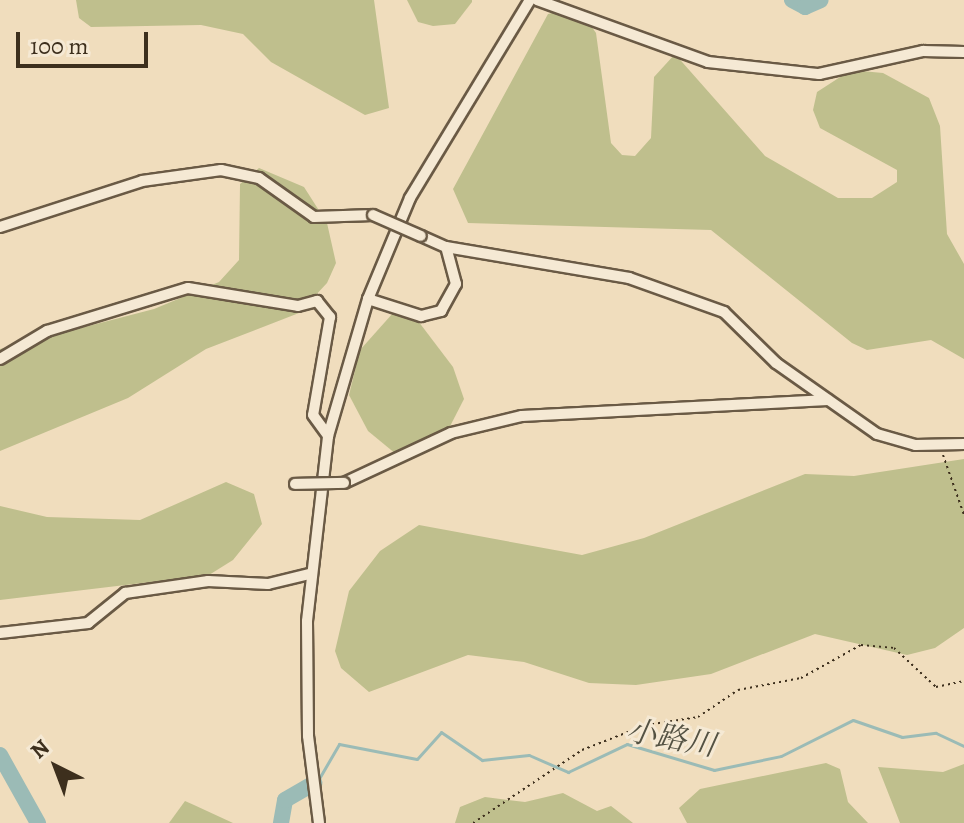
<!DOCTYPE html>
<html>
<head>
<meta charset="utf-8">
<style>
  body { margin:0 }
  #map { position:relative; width:964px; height:823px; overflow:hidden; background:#f0ddbd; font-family:Alegreya,"Noto Serif JP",serif }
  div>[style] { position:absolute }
  .green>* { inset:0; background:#bfbf8d }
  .stream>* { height:3px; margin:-1.5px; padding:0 1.5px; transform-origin:1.5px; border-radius:1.5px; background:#9bbbb6 }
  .river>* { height:16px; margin:-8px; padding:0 8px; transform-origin:8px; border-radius:8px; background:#9bbbb6 }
  .path>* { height:2px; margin-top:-1px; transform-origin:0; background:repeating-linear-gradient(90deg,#3d2f1d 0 2px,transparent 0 6px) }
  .roads { filter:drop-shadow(2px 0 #6a5a45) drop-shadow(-2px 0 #6a5a45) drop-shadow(0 2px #6a5a45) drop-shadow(0 -2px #6a5a45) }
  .minor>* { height:10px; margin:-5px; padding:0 5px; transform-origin:5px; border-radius:5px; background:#f5e9d4 }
  .bridges { filter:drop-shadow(2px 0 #6a5a45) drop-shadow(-2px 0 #6a5a45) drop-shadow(0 2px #6a5a45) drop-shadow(0 -2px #6a5a45) }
  .minor-bridge>* { height:10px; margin:-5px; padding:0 5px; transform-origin:5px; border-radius:5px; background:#f5e9d4 }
  span { translate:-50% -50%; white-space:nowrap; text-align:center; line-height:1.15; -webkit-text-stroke:6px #f5e9d4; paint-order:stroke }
  .water-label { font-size:30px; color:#545243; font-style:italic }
  .north { position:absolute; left:16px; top:727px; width:80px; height:80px; -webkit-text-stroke:6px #f5e9d4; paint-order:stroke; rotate:318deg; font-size:22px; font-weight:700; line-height:32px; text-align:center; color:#3d2f1d }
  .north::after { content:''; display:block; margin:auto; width:28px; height:36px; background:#3d2f1d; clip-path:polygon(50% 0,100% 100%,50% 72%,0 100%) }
  .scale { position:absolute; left:16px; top:32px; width:132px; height:36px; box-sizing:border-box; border:4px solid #3d2f1d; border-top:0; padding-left:10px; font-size:24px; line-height:28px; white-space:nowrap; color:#3d2f1d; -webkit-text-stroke:6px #f5e9d4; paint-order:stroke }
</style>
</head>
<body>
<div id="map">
  <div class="green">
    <div style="clip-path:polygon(76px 0,374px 0,389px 108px,365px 115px,271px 62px,243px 34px,201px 25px,91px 27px,79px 18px)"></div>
    <div style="clip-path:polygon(407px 0,472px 0,472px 2px,455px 24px,433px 26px,418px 22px)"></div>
    <div style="clip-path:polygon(578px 7px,596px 33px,611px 143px,622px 155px,635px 156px,651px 138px,654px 77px,675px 54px,765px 156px,838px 198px,872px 198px,897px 182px,897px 170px,820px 128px,813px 110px,817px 92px,851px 70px,883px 73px,929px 98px,940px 126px,947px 234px,964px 264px,964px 359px,931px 340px,867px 350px,852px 343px,711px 230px,468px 223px,453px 189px,548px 14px)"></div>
    <div style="clip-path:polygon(259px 168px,304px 187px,327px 223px,336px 263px,327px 283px,299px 313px,206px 349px,128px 398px,0 451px,0 349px,154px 309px,219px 282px,239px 260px,240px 184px)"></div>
    <div style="clip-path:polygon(409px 309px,453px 367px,464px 399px,444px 438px,402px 459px,368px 431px,349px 395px,360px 350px,393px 313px)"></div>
    <div style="clip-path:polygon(964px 459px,964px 628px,935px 648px,907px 655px,815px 634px,711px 674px,636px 685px,589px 683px,524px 662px,468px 655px,369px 692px,341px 668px,335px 651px,349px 591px,380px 551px,419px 525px,582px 555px,644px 538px,805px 474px,854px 476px)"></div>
    <div style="clip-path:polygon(226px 482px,254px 494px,262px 524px,233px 560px,209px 575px,0 600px,0 506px,47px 517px,140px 520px)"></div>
    <div style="clip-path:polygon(826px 763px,840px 769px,848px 802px,868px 823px,687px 823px,679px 808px,700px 789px)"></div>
    <div style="clip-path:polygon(964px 764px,964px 823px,900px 823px,878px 767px,943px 772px)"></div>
    <div style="clip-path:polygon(563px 793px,597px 811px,611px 806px,633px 823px,455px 823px,460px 807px,485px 797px,525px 802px)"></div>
    <div style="clip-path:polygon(185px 801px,194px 805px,233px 823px,169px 823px)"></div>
  </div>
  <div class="stream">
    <div style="left:317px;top:782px;width:44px;rotate:-59.9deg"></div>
    <div style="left:339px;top:744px;width:79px;rotate:10.9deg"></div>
    <div style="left:417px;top:759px;width:36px;rotate:-48deg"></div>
    <div style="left:441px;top:732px;width:50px;rotate:34.3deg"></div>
    <div style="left:482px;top:760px;width:47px;rotate:-6.1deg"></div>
    <div style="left:529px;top:755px;width:43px;rotate:23.6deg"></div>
    <div style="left:568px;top:772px;width:65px;rotate:-25.4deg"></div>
    <div style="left:627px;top:744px;width:91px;rotate:16.6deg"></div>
    <div style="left:714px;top:770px;width:68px;rotate:-11.8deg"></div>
    <div style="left:781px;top:756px;width:80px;rotate:-26.6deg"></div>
    <div style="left:853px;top:720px;width:52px;rotate:19.1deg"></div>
    <div style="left:902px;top:737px;width:34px;rotate:-7deg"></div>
    <div style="left:936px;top:733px;width:31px;rotate:25deg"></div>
  </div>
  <div class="river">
    <div style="left:792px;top:0;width:15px;rotate:28deg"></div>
    <div style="left:805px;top:7px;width:17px;rotate:-24deg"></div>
    <div style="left:0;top:755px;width:78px;rotate:60.8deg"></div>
    <div style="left:281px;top:823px;width:23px;rotate:-80deg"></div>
    <div style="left:285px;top:800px;width:34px;rotate:-30deg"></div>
  </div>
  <div class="path">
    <div style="left:943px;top:455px;width:64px;rotate:70.7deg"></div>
    <div style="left:473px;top:823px;width:131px;rotate:-33.8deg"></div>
    <div style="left:582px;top:750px;width:69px;rotate:-21.3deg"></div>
    <div style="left:646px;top:725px;width:53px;rotate:-8.7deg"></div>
    <div style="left:698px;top:717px;width:48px;rotate:-34deg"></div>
    <div style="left:738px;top:690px;width:64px;rotate:-10.8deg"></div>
    <div style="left:801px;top:678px;width:68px;rotate:-28.8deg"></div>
    <div style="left:861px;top:645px;width:33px;rotate:5deg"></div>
    <div style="left:894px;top:648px;width:57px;rotate:42.9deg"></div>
    <div style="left:936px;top:687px;width:29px;rotate:-12deg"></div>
  </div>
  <div class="roads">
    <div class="minor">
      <div style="left:537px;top:0;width:182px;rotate:19.9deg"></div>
      <div style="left:708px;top:62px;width:112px;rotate:6.2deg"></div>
      <div style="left:819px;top:74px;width:107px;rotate:-12.5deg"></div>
      <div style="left:923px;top:51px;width:41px;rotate:1.4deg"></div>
      <div style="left:0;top:227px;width:149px;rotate:-17.9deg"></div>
      <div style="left:142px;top:181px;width:80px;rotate:-7.9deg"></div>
      <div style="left:221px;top:170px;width:39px;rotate:12deg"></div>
      <div style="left:259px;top:178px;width:67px;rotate:35.3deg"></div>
      <div style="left:314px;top:217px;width:59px;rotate:-1.9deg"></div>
      <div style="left:421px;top:236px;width:27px;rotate:24deg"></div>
      <div style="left:446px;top:247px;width:186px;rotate:9.6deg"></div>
      <div style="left:629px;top:278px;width:101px;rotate:19.7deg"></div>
      <div style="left:724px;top:312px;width:73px;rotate:44.4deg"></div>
      <div style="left:776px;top:363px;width:123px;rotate:35.1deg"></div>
      <div style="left:877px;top:434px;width:40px;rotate:16deg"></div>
      <div style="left:915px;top:445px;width:49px;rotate:-1.2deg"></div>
      <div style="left:368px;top:299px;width:56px;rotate:17.8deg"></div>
      <div style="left:421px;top:316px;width:21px;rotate:-14deg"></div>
      <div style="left:441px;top:311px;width:31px;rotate:-61deg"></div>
      <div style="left:456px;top:284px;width:38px;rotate:-105deg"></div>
      <div style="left:0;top:359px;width:55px;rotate:-30.8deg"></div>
      <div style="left:47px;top:331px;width:147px;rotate:-17deg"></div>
      <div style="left:188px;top:288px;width:111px;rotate:9.3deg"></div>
      <div style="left:298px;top:306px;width:20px;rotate:-15deg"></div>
      <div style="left:317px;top:301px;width:21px;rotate:51deg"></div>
      <div style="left:330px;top:317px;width:99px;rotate:99.8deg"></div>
      <div style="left:313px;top:415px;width:26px;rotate:54deg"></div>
      <div style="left:344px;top:483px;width:118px;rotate:-25deg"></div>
      <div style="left:451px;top:433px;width:73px;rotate:-13.5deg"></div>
      <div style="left:522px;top:416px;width:306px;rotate:-3deg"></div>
      <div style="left:0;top:633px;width:89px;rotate:-6.5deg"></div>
      <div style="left:88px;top:623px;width:48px;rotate:-39deg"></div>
      <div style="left:125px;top:593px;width:84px;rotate:-8.2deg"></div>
      <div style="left:208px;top:581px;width:60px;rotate:2.9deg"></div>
      <div style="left:268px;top:584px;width:42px;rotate:-13.7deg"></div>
      <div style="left:319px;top:823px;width:88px;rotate:-97.2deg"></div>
      <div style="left:308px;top:736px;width:115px;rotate:-90.5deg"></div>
      <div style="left:307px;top:621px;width:186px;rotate:-83.5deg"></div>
      <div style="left:328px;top:436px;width:143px;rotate:-73.7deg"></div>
      <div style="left:368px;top:299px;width:109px;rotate:-67.4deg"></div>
      <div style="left:410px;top:198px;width:232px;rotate:-58.8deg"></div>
    </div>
  </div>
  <div class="bridges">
    <div class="minor-bridge">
      <div style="left:373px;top:215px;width:52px;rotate:23.6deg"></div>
      <div style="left:295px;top:484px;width:49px;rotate:-1.2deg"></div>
    </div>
  </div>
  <div class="water-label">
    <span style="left:671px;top:738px;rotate:10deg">小路川</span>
  </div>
  <div class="north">N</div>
  <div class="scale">100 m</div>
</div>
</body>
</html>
